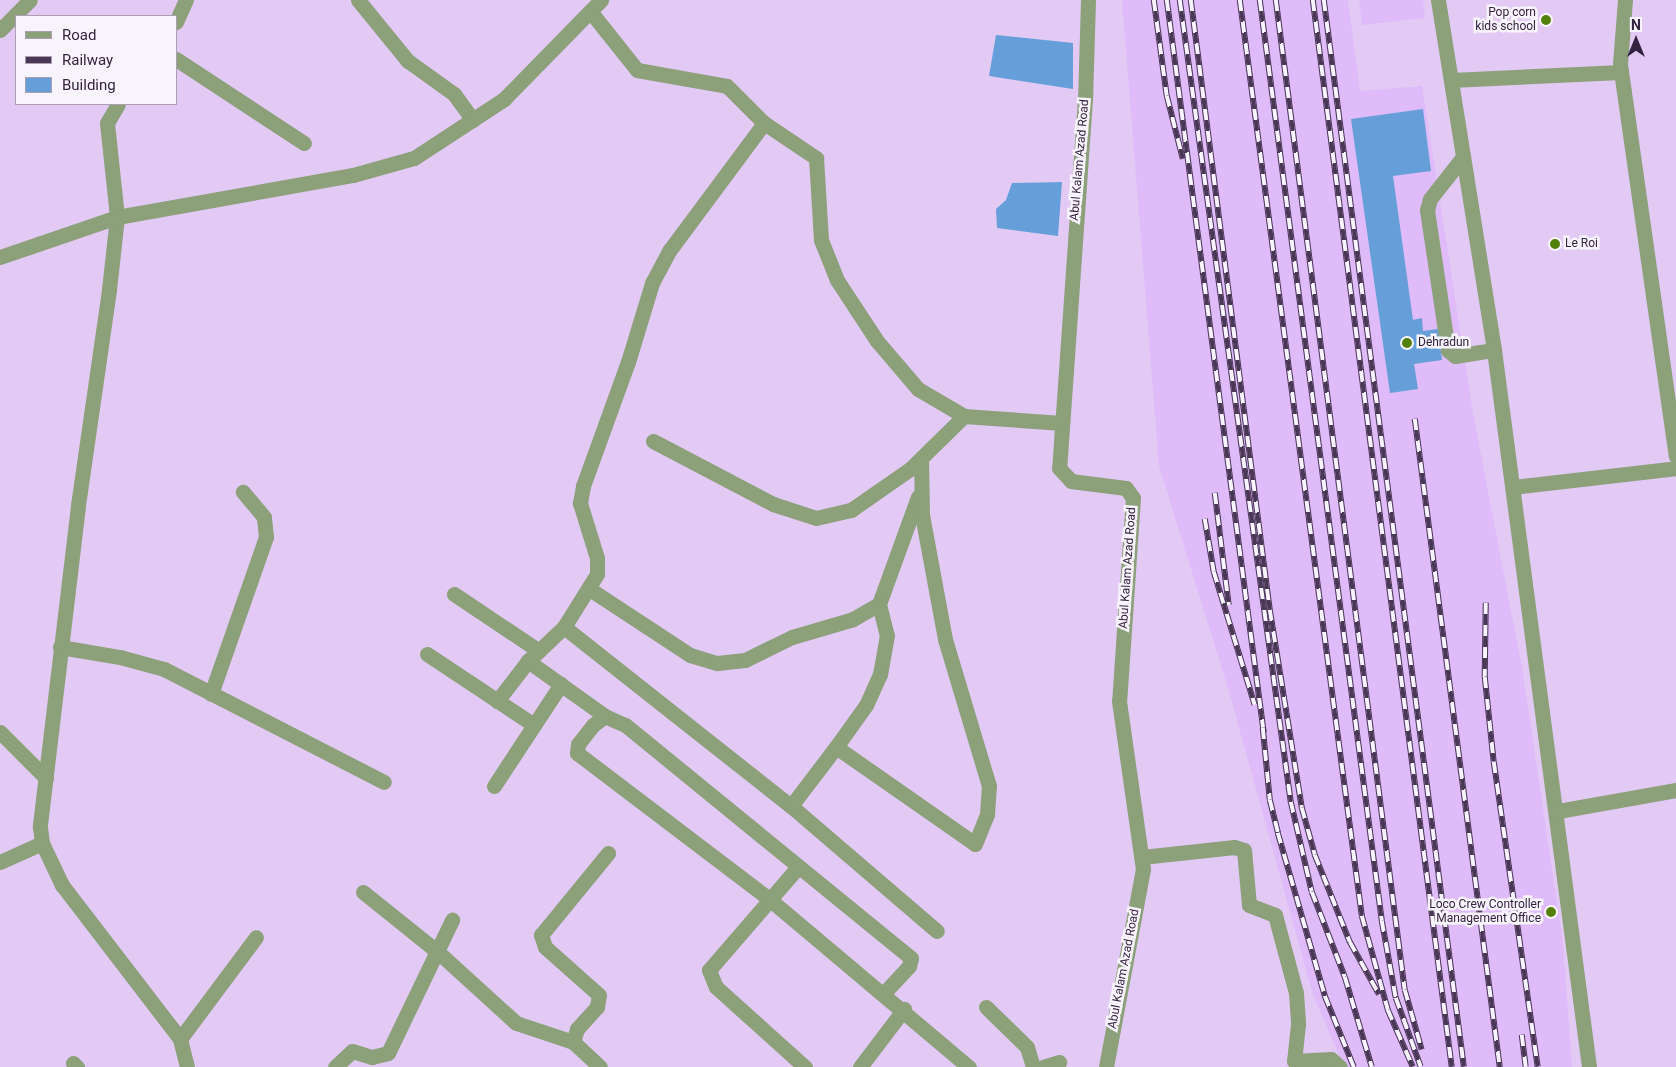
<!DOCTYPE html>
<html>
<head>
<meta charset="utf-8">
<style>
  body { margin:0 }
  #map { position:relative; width:1676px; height:1067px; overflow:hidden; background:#e2caf5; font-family:Roboto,sans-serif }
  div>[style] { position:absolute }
  .built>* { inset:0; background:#dfbbf9 }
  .building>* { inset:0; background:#659ed9 }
  .minor>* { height:15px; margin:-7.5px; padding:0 7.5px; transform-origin:7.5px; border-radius:7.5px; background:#8ca07a }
  .rail>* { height:5.5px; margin-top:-2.75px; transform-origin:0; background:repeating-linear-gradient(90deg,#f8f4fc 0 11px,#493755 0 22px); box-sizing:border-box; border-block:1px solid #493755 }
  .dots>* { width:14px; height:14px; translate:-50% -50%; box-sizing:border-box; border:2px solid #f8f4fc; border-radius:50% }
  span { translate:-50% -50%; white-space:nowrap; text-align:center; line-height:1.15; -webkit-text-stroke:5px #f8f4fc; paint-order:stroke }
  .poi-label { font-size:12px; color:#34233f }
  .right { translate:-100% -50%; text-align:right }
  .left { translate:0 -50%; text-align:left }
  .street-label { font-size:12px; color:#34233f }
  .legend { position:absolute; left:15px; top:15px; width:162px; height:90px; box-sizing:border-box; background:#f8f4fc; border:1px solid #aaa0b0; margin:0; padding:6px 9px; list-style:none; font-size:15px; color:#34233f }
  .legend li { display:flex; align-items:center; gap:10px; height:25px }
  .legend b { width:25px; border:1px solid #aaa0b0 }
  .north { position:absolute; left:1611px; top:15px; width:50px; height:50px; -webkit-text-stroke:4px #f8f4fc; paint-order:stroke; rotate:0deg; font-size:14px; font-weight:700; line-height:20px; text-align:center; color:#34233f }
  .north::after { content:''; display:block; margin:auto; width:18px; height:22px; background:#34233f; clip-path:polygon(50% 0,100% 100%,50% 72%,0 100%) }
</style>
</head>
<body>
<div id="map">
  <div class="built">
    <div style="clip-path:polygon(1122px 0,1348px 0,1360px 91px,1422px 86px,1473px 413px,1523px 673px,1563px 943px,1572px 1067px,1344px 1067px,1313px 995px,1228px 688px,1159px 466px)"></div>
    <div style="clip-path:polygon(1359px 0,1423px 0,1425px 18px,1362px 25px)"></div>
  </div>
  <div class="building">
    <div style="clip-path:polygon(996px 35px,1073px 43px,1073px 89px,989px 76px)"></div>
    <div style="clip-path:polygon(1423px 109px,1431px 171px,1393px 176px,1413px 320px,1422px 318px,1423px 331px,1438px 329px,1442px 360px,1414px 364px,1418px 389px,1390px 393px,1351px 119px)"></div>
    <div style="clip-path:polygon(1062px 182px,1058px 236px,997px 228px,996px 209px,1006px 200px,1012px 183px)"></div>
  </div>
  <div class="minor">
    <div style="left:358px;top:0;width:79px;rotate:50.7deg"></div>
    <div style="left:408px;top:61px;width:57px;rotate:35.7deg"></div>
    <div style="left:454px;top:94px;width:32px;rotate:54deg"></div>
    <div style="left:1088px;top:0;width:99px;rotate:91.7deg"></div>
    <div style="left:1085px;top:99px;width:370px;rotate:94deg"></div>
    <div style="left:1059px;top:468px;width:18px;rotate:47deg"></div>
    <div style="left:1071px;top:481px;width:55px;rotate:7.3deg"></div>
    <div style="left:1126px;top:488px;width:12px;rotate:55deg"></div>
    <div style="left:1133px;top:498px;width:203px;rotate:93.9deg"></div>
    <div style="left:1119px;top:701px;width:170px;rotate:81.9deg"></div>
    <div style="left:1143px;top:869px;width:201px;rotate:100.6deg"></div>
    <div style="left:1438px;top:0;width:354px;rotate:80.9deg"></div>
    <div style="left:1494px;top:350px;width:723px;rotate:82.45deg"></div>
    <div style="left:1625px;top:0;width:64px;rotate:94.5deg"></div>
    <div style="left:1620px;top:64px;width:396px;rotate:81.9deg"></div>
    <div style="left:590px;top:11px;width:75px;rotate:51.5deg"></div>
    <div style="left:637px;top:70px;width:91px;rotate:10.1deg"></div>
    <div style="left:727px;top:86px;width:52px;rotate:45deg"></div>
    <div style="left:764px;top:123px;width:63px;rotate:33.9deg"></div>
    <div style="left:816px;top:158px;width:82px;rotate:86.5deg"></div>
    <div style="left:821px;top:240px;width:43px;rotate:68.2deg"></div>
    <div style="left:837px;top:280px;width:73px;rotate:56.7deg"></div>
    <div style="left:877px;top:341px;width:63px;rotate:49.5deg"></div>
    <div style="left:918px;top:389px;width:53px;rotate:30.4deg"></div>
    <div style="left:964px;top:416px;width:98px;rotate:4.1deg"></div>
    <div style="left:176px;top:22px;width:24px;rotate:-66deg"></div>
    <div style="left:0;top:30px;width:42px;rotate:-45deg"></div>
    <div style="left:176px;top:59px;width:153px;rotate:33.3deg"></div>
    <div style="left:1451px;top:80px;width:170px;rotate:-2.7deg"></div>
    <div style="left:118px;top:104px;width:22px;rotate:120deg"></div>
    <div style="left:107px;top:123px;width:95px;rotate:83.9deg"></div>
    <div style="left:117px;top:217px;width:73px;rotate:96.3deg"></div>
    <div style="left:109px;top:290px;width:218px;rotate:98.2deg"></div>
    <div style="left:78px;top:506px;width:323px;rotate:96.8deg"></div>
    <div style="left:40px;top:827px;width:16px;rotate:83deg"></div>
    <div style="left:42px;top:843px;width:47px;rotate:64.5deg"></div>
    <div style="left:62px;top:885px;width:194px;rotate:52.5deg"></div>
    <div style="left:180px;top:1039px;width:29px;rotate:76deg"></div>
    <div style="left:1463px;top:157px;width:53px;rotate:128.2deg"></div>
    <div style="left:1430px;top:199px;width:11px;rotate:105deg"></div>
    <div style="left:1427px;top:210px;width:142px;rotate:81.5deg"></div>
    <div style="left:1448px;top:350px;width:9px;rotate:41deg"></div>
    <div style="left:1455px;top:356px;width:39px;rotate:-9deg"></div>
    <div style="left:0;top:257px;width:124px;rotate:-18.9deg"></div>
    <div style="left:117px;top:217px;width:240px;rotate:-10.1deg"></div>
    <div style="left:353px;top:175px;width:63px;rotate:-15.6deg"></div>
    <div style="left:414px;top:158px;width:108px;rotate:-33.2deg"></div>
    <div style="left:504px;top:99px;width:139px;rotate:-45.6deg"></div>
    <div style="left:653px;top:441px;width:136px;rotate:27.7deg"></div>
    <div style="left:773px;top:504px;width:45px;rotate:18deg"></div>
    <div style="left:816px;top:518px;width:36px;rotate:-13deg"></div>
    <div style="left:851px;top:510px;width:72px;rotate:-34.8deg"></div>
    <div style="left:910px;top:469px;width:76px;rotate:-44.5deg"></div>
    <div style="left:1513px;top:487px;width:164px;rotate:-6.6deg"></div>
    <div style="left:591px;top:590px;width:118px;rotate:33.3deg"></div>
    <div style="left:690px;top:655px;width:28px;rotate:17deg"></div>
    <div style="left:717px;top:663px;width:28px;rotate:-6deg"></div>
    <div style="left:745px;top:660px;width:52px;rotate:-26.1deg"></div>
    <div style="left:792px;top:637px;width:64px;rotate:-16.4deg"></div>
    <div style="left:853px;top:619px;width:30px;rotate:-30deg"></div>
    <div style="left:879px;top:604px;width:114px;rotate:-70deg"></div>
    <div style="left:454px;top:594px;width:102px;rotate:33.8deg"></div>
    <div style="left:879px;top:604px;width:32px;rotate:76deg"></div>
    <div style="left:887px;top:635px;width:40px;rotate:100deg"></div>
    <div style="left:880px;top:674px;width:34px;rotate:114deg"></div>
    <div style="left:866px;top:705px;width:52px;rotate:125.5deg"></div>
    <div style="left:836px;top:747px;width:169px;rotate:34.9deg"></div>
    <div style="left:975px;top:844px;width:32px;rotate:-68deg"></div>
    <div style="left:987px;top:814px;width:28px;rotate:-86deg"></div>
    <div style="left:989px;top:786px;width:153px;rotate:-106.7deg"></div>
    <div style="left:945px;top:639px;width:126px;rotate:-100.5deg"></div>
    <div style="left:922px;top:515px;width:56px;rotate:-91deg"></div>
    <div style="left:564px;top:627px;width:289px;rotate:38.3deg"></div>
    <div style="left:791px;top:806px;width:192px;rotate:40.6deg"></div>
    <div style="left:60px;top:647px;width:61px;rotate:9.5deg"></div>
    <div style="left:120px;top:657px;width:46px;rotate:15.3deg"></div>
    <div style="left:164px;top:669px;width:247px;rotate:27.2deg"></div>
    <div style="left:427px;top:654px;width:128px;rotate:33.6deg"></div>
    <div style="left:211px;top:694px;width:166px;rotate:-70.7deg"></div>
    <div style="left:266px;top:537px;width:20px;rotate:-96deg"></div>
    <div style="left:264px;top:517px;width:33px;rotate:-130deg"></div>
    <div style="left:497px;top:701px;width:51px;rotate:-52.2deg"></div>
    <div style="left:605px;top:716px;width:95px;rotate:-144.5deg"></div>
    <div style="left:528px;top:661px;width:50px;rotate:-43.4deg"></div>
    <div style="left:564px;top:627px;width:62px;rotate:-58.1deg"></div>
    <div style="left:597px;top:574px;width:16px;rotate:-90deg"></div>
    <div style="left:597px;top:558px;width:58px;rotate:-107.2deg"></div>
    <div style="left:580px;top:503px;width:17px;rotate:-80deg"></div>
    <div style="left:583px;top:486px;width:132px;rotate:-70.1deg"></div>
    <div style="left:628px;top:362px;width:83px;rotate:-73.1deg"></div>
    <div style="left:652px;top:283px;width:36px;rotate:-62deg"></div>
    <div style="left:669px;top:251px;width:159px;rotate:-53.4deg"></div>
    <div style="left:0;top:732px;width:65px;rotate:45deg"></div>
    <div style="left:494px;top:786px;width:122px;rotate:-56.7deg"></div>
    <div style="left:791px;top:806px;width:74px;rotate:-52.7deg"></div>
    <div style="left:1558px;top:811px;width:120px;rotate:-10.1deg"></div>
    <div style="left:1142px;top:857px;width:93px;rotate:-6.2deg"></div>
    <div style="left:1234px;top:847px;width:10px;rotate:17deg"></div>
    <div style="left:1244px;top:850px;width:55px;rotate:84.8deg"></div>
    <div style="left:1249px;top:905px;width:28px;rotate:21deg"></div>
    <div style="left:1275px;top:915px;width:81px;rotate:74.9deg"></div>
    <div style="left:1296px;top:993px;width:31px;rotate:86deg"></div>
    <div style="left:1298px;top:1024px;width:37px;rotate:96deg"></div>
    <div style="left:1294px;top:1061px;width:37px;rotate:-3deg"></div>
    <div style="left:1331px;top:1059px;width:12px;rotate:42deg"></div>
    <div style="left:0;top:862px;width:46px;rotate:-24.3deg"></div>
    <div style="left:798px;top:867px;width:136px;rotate:130.8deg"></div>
    <div style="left:709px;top:970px;width:18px;rotate:68deg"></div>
    <div style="left:716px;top:987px;width:120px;rotate:42deg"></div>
    <div style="left:363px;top:892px;width:96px;rotate:38.7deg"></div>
    <div style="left:438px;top:952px;width:105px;rotate:42.3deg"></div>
    <div style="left:516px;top:1023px;width:60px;rotate:18.4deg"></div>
    <div style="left:884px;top:993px;width:37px;rotate:-47deg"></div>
    <div style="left:909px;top:966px;width:8px;rotate:-76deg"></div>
    <div style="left:911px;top:958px;width:369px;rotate:-140.8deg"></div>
    <div style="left:625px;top:725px;width:22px;rotate:-156deg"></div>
    <div style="left:605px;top:716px;width:15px;rotate:143deg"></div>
    <div style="left:593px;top:725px;width:24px;rotate:128deg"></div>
    <div style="left:578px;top:744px;width:9px;rotate:96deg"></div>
    <div style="left:577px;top:753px;width:240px;rotate:37.2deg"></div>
    <div style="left:768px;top:898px;width:263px;rotate:40.1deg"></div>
    <div style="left:986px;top:1007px;width:57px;rotate:44.3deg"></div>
    <div style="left:1027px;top:1047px;width:21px;rotate:73deg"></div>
    <div style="left:180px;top:1039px;width:127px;rotate:-53.3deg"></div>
    <div style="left:73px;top:1063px;width:6px;rotate:45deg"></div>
    <div style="left:335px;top:1067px;width:23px;rotate:-43deg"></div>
    <div style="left:352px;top:1051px;width:21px;rotate:17deg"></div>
    <div style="left:372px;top:1057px;width:16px;rotate:-14deg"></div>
    <div style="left:388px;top:1053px;width:148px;rotate:-64.3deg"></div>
    <div style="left:600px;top:1067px;width:37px;rotate:-137deg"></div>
    <div style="left:573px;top:1042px;width:14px;rotate:-73deg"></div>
    <div style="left:577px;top:1029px;width:30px;rotate:-48deg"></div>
    <div style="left:597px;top:1007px;width:12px;rotate:-81deg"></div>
    <div style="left:599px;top:995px;width:72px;rotate:-138.4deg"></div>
    <div style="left:545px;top:947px;width:13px;rotate:-108deg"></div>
    <div style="left:541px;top:935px;width:106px;rotate:-50.7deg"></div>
    <div style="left:860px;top:1067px;width:73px;rotate:-52.8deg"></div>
    <div style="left:1043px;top:1067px;width:17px;rotate:-17deg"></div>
  </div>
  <div class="rail">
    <div style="left:1154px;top:0;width:97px;rotate:82.3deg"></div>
    <div style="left:1167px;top:96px;width:65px;rotate:75.7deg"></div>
    <div style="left:1167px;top:0;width:739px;rotate:82.46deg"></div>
    <div style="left:1180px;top:0;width:810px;rotate:82.12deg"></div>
    <div style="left:1291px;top:802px;width:92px;rotate:76.9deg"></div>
    <div style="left:1312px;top:892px;width:91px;rotate:68.8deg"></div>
    <div style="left:1345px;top:977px;width:94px;rotate:73.3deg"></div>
    <div style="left:1191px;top:0;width:615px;rotate:82.62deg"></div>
    <div style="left:1270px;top:610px;width:201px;rotate:80.8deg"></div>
    <div style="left:1302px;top:808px;width:49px;rotate:74.5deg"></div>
    <div style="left:1315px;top:855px;width:94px;rotate:68.1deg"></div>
    <div style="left:1350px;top:942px;width:60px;rotate:60.9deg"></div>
    <div style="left:1240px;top:0;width:924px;rotate:82.41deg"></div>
    <div style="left:1362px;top:916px;width:98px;rotate:74.5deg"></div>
    <div style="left:1388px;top:1010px;width:62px;rotate:66.3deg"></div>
    <div style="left:1260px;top:0;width:929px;rotate:82.45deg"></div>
    <div style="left:1382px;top:921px;width:78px;rotate:79.7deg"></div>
    <div style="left:1396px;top:998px;width:73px;rotate:70.1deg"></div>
    <div style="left:1276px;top:0;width:998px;rotate:82.58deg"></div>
    <div style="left:1405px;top:990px;width:62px;rotate:74.2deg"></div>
    <div style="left:1313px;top:0;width:1076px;rotate:82.58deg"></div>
    <div style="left:1324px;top:0;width:1076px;rotate:82.52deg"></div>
    <div style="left:1415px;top:419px;width:654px;rotate:82.53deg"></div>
    <div style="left:1215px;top:493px;width:113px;rotate:82.9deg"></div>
    <div style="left:1205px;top:519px;width:54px;rotate:80.4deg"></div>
    <div style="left:1214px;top:572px;width:139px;rotate:72.9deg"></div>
    <div style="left:1486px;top:603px;width:74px;rotate:90.8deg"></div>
    <div style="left:1485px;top:677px;width:85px;rotate:84deg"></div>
    <div style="left:1494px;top:762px;width:308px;rotate:81.8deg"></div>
    <div style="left:1263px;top:728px;width:72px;rotate:84.4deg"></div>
    <div style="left:1270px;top:800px;width:34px;rotate:76deg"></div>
    <div style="left:1278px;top:833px;width:170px;rotate:73.9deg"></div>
    <div style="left:1325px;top:996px;width:77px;rotate:67.8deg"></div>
    <div style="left:1522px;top:1035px;width:32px;rotate:83deg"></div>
  </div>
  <div class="dots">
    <div style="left:1546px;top:20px;background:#528009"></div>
    <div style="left:1555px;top:244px;background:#528009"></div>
    <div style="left:1407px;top:343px;background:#528009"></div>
    <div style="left:1551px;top:912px;background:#528009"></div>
  </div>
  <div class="poi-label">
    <span class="right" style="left:1536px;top:20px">Pop corn<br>kids school</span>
    <span class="left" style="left:1565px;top:244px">Le Roi</span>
    <span class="left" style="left:1418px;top:343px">Dehradun</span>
    <span class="right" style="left:1541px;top:912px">Loco Crew Controller<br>Management Office</span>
  </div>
  <div class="street-label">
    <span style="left:1080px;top:160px;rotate:-85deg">Abul Kalam Azad Road</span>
    <span style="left:1128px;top:568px;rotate:-86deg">Abul Kalam Azad Road</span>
    <span style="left:1124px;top:969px;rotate:-79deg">Abul Kalam Azad Road</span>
  </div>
  <ul class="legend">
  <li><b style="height:6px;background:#8ca07a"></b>Road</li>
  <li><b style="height:6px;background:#493755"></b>Railway</li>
  <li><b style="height:14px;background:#659ed9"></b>Building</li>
  </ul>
  <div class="north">N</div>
</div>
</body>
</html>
